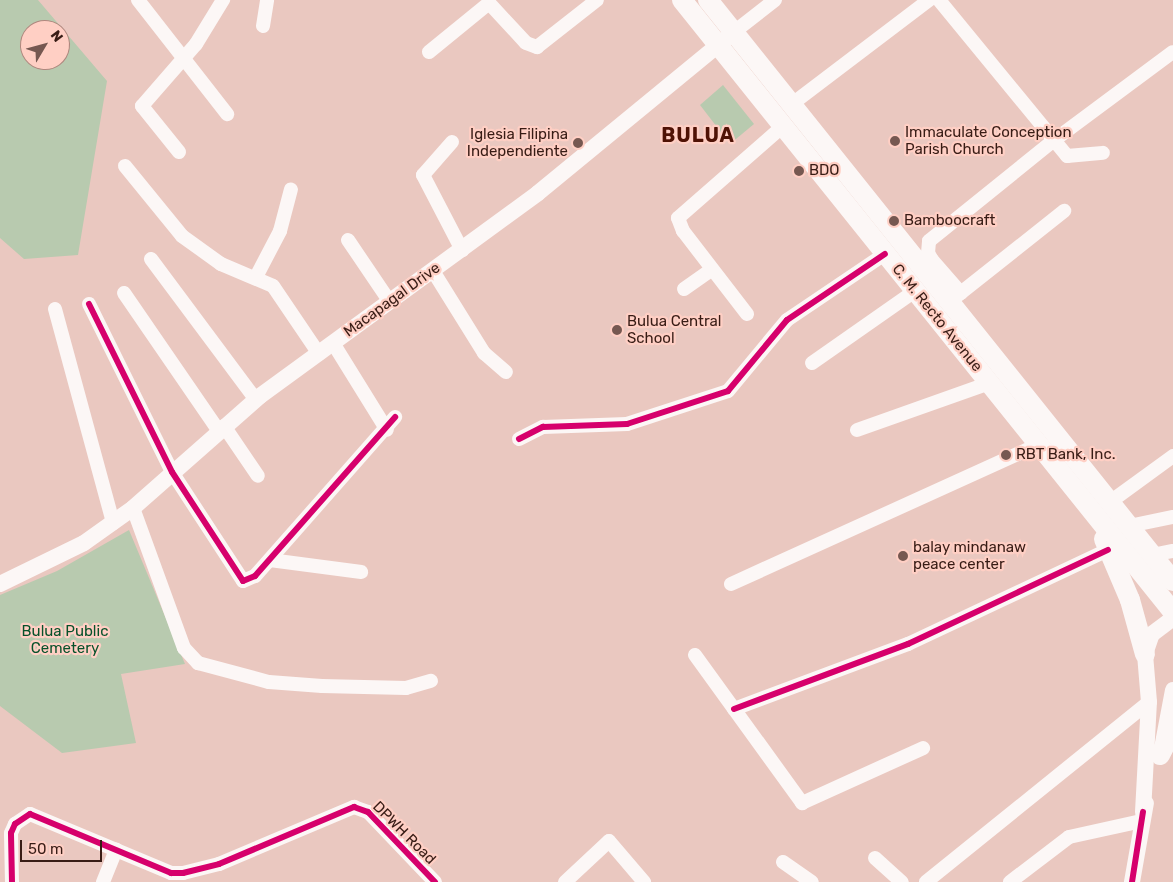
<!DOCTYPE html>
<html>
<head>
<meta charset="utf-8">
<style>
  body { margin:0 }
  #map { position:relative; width:1173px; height:882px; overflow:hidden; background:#eac8c0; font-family:Rubik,sans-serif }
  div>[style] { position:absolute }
  .green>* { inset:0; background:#b8caaf }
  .minor>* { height:14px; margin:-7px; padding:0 7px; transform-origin:7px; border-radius:7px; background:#fcf7f6 }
  .major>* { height:16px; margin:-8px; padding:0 8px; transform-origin:8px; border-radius:8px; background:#fcf7f6 }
  .highway>* { height:20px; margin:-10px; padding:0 10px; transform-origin:10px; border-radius:10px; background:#fcf7f6 }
  .cycleway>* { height:6px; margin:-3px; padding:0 3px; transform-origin:3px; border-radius:3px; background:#d6006c }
  .dots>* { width:14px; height:14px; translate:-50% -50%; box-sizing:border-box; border:2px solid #ffcfc4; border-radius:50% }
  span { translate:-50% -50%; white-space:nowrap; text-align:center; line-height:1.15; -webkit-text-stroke:4.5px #ffcfc4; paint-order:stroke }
  .poi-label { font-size:15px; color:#381c15 }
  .left { translate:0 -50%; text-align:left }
  .right { translate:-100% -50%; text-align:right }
  .street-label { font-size:15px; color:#381c15 }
  .park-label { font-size:15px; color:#07512a }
  .district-label { font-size:20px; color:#4f1205; font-weight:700; letter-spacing:1px }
  .north { position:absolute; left:20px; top:20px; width:50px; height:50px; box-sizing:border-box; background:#ffcfc4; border:1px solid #af877e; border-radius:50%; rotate:53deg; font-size:14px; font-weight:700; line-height:20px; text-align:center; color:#381c15 }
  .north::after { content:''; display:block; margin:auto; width:18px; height:22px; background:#765851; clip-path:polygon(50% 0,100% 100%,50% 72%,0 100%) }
  .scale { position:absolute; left:20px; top:840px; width:82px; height:22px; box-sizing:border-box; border:2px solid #381c15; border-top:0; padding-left:6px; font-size:15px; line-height:18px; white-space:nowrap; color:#381c15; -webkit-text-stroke:4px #ffcfc4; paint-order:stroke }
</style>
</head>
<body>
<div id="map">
  <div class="green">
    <div style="clip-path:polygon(evenodd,0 0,38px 0,107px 81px,78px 255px,24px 259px,0 238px,0 0,30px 30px,60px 30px,60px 60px,30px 60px,30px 30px)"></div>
    <div style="clip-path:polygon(723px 85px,754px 124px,730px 144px,700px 105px)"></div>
    <div style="clip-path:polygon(129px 530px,185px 664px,121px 674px,136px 743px,62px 753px,0 706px,0 595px,57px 571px)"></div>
  </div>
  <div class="minor">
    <div style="left:138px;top:0;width:145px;rotate:52deg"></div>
    <div style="left:939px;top:0;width:202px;rotate:50.6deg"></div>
    <div style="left:1067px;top:156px;width:36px;rotate:-5deg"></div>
    <div style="left:263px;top:26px;width:26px;rotate:-81deg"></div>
    <div style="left:734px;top:32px;width:52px;rotate:-38deg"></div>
    <div style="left:429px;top:52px;width:77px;rotate:-39.2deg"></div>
    <div style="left:489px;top:3px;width:54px;rotate:47.2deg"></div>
    <div style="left:526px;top:43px;width:12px;rotate:20deg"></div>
    <div style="left:537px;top:47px;width:76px;rotate:-38.1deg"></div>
    <div style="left:792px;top:104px;width:172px;rotate:-37.2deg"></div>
    <div style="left:452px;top:142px;width:44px;rotate:131.3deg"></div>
    <div style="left:423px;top:175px;width:85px;rotate:62.5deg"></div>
    <div style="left:179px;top:152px;width:59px;rotate:-128.8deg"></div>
    <div style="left:142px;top:106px;width:82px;rotate:-48.9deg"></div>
    <div style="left:196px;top:44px;width:52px;rotate:-58.5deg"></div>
    <div style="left:125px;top:166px;width:90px;rotate:50.8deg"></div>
    <div style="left:182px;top:236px;width:48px;rotate:35.7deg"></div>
    <div style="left:221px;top:264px;width:56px;rotate:22.9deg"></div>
    <div style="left:273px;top:286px;width:82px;rotate:55.9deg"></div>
    <div style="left:348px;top:240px;width:75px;rotate:55.9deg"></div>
    <div style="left:151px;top:259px;width:176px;rotate:53.3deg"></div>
    <div style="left:433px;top:271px;width:97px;rotate:58.1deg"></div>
    <div style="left:484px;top:353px;width:29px;rotate:41deg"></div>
    <div style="left:256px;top:277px;width:52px;rotate:-62.4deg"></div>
    <div style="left:280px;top:231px;width:43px;rotate:-75.3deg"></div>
    <div style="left:684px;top:289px;width:33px;rotate:-35deg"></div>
    <div style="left:124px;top:293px;width:168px;rotate:55.5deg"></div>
    <div style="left:961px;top:293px;width:44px;rotate:-131.3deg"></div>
    <div style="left:932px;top:260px;width:8px;rotate:-120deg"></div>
    <div style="left:928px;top:253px;width:12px;rotate:-85deg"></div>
    <div style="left:929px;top:241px;width:159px;rotate:-38.9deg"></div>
    <div style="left:1053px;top:141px;width:149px;rotate:-36.6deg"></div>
    <div style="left:953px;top:299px;width:142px;rotate:-38.4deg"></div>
    <div style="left:89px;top:304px;width:187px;rotate:63.7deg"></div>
    <div style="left:172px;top:472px;width:130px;rotate:56.9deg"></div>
    <div style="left:243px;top:581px;width:13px;rotate:-23deg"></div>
    <div style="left:255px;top:576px;width:212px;rotate:-48.6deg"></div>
    <div style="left:55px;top:309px;width:222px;rotate:74.8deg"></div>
    <div style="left:747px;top:314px;width:105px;rotate:-127.6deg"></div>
    <div style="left:683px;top:231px;width:14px;rotate:-111deg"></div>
    <div style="left:678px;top:218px;width:140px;rotate:-41.2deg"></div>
    <div style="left:333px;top:343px;width:102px;rotate:58.2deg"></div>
    <div style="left:812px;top:363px;width:126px;rotate:-35deg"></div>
    <div style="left:224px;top:426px;width:60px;rotate:55.8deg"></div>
    <div style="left:857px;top:430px;width:141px;rotate:-19.5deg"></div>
    <div style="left:519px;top:439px;width:27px;rotate:-27deg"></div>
    <div style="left:543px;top:427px;width:84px;rotate:-2deg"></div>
    <div style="left:627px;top:424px;width:106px;rotate:-18.1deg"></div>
    <div style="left:728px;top:391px;width:92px;rotate:-50.3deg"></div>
    <div style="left:787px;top:320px;width:118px;rotate:-34deg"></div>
    <div style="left:1110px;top:502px;width:78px;rotate:-36.1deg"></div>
    <div style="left:133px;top:508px;width:149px;rotate:70deg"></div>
    <div style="left:184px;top:648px;width:21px;rotate:47deg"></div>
    <div style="left:198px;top:663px;width:73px;rotate:15deg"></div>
    <div style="left:269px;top:682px;width:53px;rotate:4.3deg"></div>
    <div style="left:322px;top:686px;width:84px;rotate:1.4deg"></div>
    <div style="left:406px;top:688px;width:26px;rotate:-16deg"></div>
    <div style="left:1129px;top:526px;width:45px;rotate:-11.6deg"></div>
    <div style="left:1152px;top:555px;width:21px;rotate:-11deg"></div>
    <div style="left:270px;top:560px;width:92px;rotate:7.5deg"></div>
    <div style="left:731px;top:584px;width:338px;rotate:-24.4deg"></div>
    <div style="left:695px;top:655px;width:183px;rotate:54.1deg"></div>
    <div style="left:802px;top:803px;width:133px;rotate:-24.4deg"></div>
    <div style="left:734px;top:709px;width:186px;rotate:-20.5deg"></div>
    <div style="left:908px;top:644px;width:221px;rotate:-25.2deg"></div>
    <div style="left:875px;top:858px;width:36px;rotate:42deg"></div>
    <div style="left:783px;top:862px;width:35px;rotate:35deg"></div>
    <div style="left:12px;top:882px;width:49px;rotate:-91.2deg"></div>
    <div style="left:11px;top:833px;width:10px;rotate:-66deg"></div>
    <div style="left:15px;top:824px;width:18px;rotate:-34deg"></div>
    <div style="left:30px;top:814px;width:153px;rotate:22.7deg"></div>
    <div style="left:171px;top:873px;width:12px"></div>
    <div style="left:183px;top:873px;width:37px;rotate:-14deg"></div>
    <div style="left:219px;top:864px;width:147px;rotate:-22.9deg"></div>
    <div style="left:354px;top:807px;width:15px;rotate:20deg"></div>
    <div style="left:368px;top:812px;width:97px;rotate:46.3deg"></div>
    <div style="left:103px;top:882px;width:35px;rotate:-68deg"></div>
    <div style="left:565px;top:882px;width:60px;rotate:-43deg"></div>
    <div style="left:609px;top:841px;width:54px;rotate:49.5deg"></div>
    <div style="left:926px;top:882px;width:287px;rotate:-38.9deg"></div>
    <div style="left:1010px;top:882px;width:74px;rotate:-37.3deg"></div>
    <div style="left:1069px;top:837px;width:75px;rotate:-12.4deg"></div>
  </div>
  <div class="major">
    <div style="left:0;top:584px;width:93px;rotate:-26deg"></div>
    <div style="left:84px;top:543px;width:60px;rotate:-35.5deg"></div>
    <div style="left:133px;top:508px;width:169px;rotate:-41.4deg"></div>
    <div style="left:260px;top:396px;width:344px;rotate:-36.1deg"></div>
    <div style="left:538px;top:193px;width:246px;rotate:-39.4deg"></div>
    <div style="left:1163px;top:743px;width:54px;rotate:-79.3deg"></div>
    <div style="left:1143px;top:812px;width:110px;rotate:-86.9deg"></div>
    <div style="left:1149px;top:702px;width:48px;rotate:-94.8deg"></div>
    <div style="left:1145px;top:654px;width:21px;rotate:-71deg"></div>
    <div style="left:1152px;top:634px;width:26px;rotate:-37deg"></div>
    <div style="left:1132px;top:882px;width:80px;rotate:-80deg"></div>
  </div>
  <div class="highway">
    <div style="left:682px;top:0;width:785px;rotate:51.26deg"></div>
    <div style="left:708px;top:0;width:744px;rotate:51.33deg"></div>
    <div style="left:1104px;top:539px;width:66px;rotate:66.9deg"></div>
    <div style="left:1130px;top:600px;width:56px;rotate:74.5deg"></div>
    <div style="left:1160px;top:755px;width:28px;rotate:-63deg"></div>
  </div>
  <div class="cycleway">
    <div style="left:89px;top:304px;width:187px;rotate:63.7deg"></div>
    <div style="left:172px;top:472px;width:130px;rotate:56.9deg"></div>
    <div style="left:243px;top:581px;width:13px;rotate:-23deg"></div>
    <div style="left:255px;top:576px;width:212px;rotate:-48.6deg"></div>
    <div style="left:519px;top:439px;width:27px;rotate:-27deg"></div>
    <div style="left:543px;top:427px;width:84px;rotate:-2deg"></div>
    <div style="left:627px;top:424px;width:106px;rotate:-18.1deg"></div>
    <div style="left:728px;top:391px;width:92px;rotate:-50.3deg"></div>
    <div style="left:787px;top:320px;width:118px;rotate:-34deg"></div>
    <div style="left:734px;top:709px;width:186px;rotate:-20.5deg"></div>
    <div style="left:908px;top:644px;width:221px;rotate:-25.2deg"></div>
    <div style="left:12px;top:882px;width:49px;rotate:-91.2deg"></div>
    <div style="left:11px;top:833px;width:10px;rotate:-66deg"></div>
    <div style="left:15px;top:824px;width:18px;rotate:-34deg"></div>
    <div style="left:30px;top:814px;width:153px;rotate:22.7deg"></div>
    <div style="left:171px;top:873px;width:12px"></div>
    <div style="left:183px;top:873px;width:37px;rotate:-14deg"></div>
    <div style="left:219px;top:864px;width:147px;rotate:-22.9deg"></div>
    <div style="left:354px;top:807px;width:15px;rotate:20deg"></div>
    <div style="left:368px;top:812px;width:97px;rotate:46.3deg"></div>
    <div style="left:1132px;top:882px;width:71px;rotate:-81.1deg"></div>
  </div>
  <div class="dots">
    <div style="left:895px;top:141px;background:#765851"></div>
    <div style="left:578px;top:143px;background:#765851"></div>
    <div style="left:799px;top:171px;background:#765851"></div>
    <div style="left:894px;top:221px;background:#765851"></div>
    <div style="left:617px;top:330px;background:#765851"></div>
    <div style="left:1006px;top:455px;background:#765851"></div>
    <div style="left:903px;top:556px;background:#765851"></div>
  </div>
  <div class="poi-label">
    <span class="left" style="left:905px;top:141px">Immaculate Conception<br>Parish Church</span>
    <span class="right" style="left:568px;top:143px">Iglesia Filipina<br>Independiente</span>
    <span class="left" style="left:809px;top:171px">BDO</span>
    <span class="left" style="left:904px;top:221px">Bamboocraft</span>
    <span class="left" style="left:627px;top:330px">Bulua Central<br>School</span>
    <span class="left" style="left:1016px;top:455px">RBT Bank, Inc.</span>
    <span class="left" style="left:913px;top:556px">balay mindanaw<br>peace center</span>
  </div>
  <div class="street-label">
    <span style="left:392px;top:300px;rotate:-36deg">Macapagal Drive</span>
    <span style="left:937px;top:318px;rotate:51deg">C. M. Recto Avenue</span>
    <span style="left:404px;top:833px;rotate:45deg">DPWH Road</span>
  </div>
  <div class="park-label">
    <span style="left:65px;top:640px">Bulua Public<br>Cemetery</span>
  </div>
  <div class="district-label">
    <span style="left:698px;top:135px">BULUA</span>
  </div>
  <div class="north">N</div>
  <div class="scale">50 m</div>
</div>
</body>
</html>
